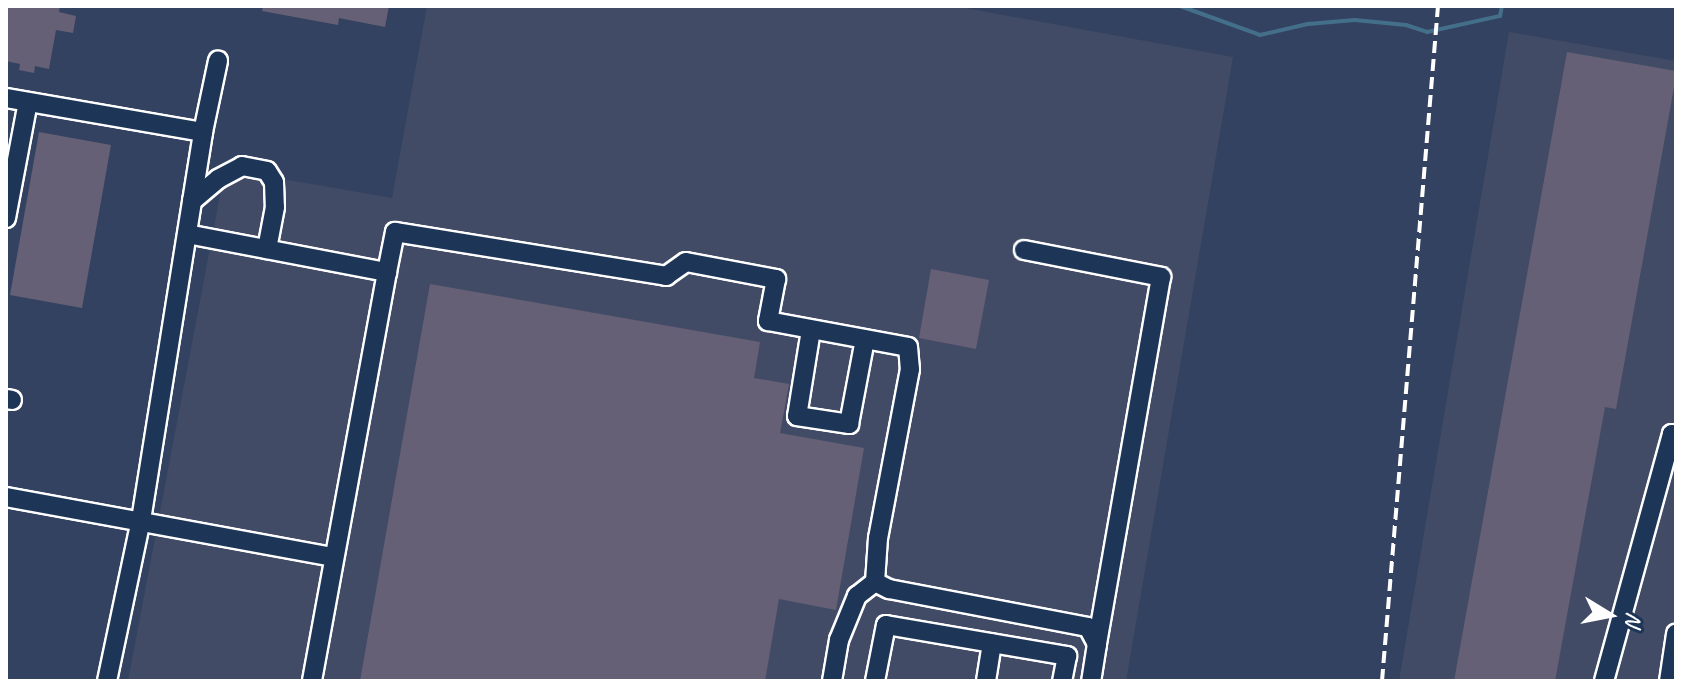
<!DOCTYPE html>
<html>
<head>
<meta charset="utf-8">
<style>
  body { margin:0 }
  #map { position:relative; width:1682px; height:687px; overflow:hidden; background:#334260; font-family:Caveat,sans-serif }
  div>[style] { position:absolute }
  .built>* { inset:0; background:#424b66 }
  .stream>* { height:4px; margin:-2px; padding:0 2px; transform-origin:2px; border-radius:2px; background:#446f8a }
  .building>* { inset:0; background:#656075 }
  .roads { filter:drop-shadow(2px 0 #fff) drop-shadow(-2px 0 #fff) drop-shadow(0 2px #fff) drop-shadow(0 -2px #fff) }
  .minor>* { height:18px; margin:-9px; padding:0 9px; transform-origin:9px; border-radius:9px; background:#1d3557 }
  .rail>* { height:4px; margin-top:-2px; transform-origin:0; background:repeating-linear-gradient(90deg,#fff 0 12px,transparent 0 18px) }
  span { translate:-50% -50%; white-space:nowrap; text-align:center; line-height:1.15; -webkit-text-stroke:8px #1d3557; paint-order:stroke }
  .frame { position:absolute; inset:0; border:8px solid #fff; pointer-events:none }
  .north { position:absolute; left:1570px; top:575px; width:80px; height:80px; -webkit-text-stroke:6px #1d3557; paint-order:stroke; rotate:100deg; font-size:22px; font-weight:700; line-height:32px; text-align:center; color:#fff }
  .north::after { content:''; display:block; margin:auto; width:28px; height:36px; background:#fff; clip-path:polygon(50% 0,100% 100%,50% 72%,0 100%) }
</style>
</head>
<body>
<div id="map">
  <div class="built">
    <div style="clip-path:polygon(427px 6px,954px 6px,1233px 57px,1126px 681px,128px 681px,225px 169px,392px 198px)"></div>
    <div style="clip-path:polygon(1509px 32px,1676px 61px,1676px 641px,1669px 681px,1399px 681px)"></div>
  </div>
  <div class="stream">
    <div style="left:1180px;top:6px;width:85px;rotate:19.9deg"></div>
    <div style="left:1260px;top:35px;width:49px;rotate:-12.9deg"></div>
    <div style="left:1308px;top:24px;width:47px;rotate:-4.9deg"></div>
    <div style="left:1355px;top:20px;width:51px;rotate:5.6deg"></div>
    <div style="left:1406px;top:25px;width:22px;rotate:18deg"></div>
    <div style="left:1427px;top:32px;width:75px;rotate:-12.4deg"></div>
    <div style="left:1500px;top:16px;width:10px;rotate:-79deg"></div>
  </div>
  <div class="building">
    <div style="clip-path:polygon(6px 6px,60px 6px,59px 12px,76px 16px,73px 33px,56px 30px,49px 69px,35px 66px,34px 73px,19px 70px,20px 64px,6px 61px)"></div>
    <div style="clip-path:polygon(263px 6px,389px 6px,385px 27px,339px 18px,338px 25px,262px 11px)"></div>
    <div style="clip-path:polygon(1567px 52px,1676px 71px,1676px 76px,1616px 409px,1605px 407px,1555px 681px,1454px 681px)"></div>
    <div style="clip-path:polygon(39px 132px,111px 145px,82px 308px,10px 295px)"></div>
    <div style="clip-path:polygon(931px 269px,989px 280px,976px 349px,919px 338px)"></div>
    <div style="clip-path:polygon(430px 284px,760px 342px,754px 378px,789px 384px,780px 433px,864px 448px,836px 610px,779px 599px,765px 681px,360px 681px)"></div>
  </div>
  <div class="roads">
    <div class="minor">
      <div style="left:6px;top:98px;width:200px;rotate:9.8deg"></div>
      <div style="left:192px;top:201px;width:34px;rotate:-40deg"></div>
      <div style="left:218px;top:179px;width:27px;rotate:-28deg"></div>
      <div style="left:242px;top:166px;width:25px;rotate:11deg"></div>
      <div style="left:267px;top:171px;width:13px;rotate:58deg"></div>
      <div style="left:274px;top:182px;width:25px;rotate:88deg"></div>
      <div style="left:275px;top:207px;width:43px;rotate:100.8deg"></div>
      <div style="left:6px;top:218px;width:118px;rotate:-79.3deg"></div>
      <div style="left:187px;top:234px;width:204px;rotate:10.8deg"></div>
      <div style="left:387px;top:272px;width:416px;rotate:100.4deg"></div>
      <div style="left:1024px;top:250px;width:140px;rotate:11.1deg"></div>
      <div style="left:1161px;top:277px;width:373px;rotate:99.9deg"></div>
      <div style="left:387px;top:272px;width:41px;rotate:-78.7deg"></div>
      <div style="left:395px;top:232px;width:275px;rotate:9.2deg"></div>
      <div style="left:666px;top:276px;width:24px;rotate:-35deg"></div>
      <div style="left:686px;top:262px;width:92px;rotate:10.7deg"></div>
      <div style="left:776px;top:279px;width:43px;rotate:100.8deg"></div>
      <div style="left:768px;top:321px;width:142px;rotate:10.5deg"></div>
      <div style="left:908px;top:347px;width:22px;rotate:85deg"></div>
      <div style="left:910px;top:369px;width:172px;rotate:100.7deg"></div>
      <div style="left:878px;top:538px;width:44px;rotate:93.9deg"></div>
      <div style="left:875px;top:582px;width:16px;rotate:27deg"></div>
      <div style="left:889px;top:589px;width:203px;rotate:10.8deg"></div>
      <div style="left:1088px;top:627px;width:19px;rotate:62deg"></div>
      <div style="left:1097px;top:644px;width:37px;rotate:99deg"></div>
      <div style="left:811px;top:330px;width:87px;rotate:99.2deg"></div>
      <div style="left:797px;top:416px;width:53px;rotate:8.7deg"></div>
      <div style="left:849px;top:424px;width:86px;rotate:-79.3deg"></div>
      <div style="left:6px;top:399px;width:6px;rotate:9deg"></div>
      <div style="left:6px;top:497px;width:333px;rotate:10.4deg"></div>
      <div style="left:107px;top:681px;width:165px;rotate:-78.1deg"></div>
      <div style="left:141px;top:520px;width:393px;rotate:-80.9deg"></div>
      <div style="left:203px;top:132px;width:73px;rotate:-78.1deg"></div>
      <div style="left:832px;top:681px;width:42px;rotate:-80.3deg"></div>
      <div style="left:839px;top:640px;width:48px;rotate:-67.8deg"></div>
      <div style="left:857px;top:596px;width:23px;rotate:-38deg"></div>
      <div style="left:875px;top:681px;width:57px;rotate:-78.9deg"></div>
      <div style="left:886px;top:625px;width:184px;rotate:9.7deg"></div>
      <div style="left:1067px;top:656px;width:25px;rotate:101deg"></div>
      <div style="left:986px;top:681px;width:38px;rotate:-81deg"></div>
      <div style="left:1604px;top:681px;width:256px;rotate:-74.6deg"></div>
      <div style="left:1672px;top:434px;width:4px;rotate:14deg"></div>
      <div style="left:1669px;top:681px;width:48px;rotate:-81.5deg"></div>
    </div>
  </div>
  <div class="rail">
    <div style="left:1382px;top:681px;width:677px;rotate:-85.26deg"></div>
  </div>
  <div class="frame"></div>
  <div class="north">N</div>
</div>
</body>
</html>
